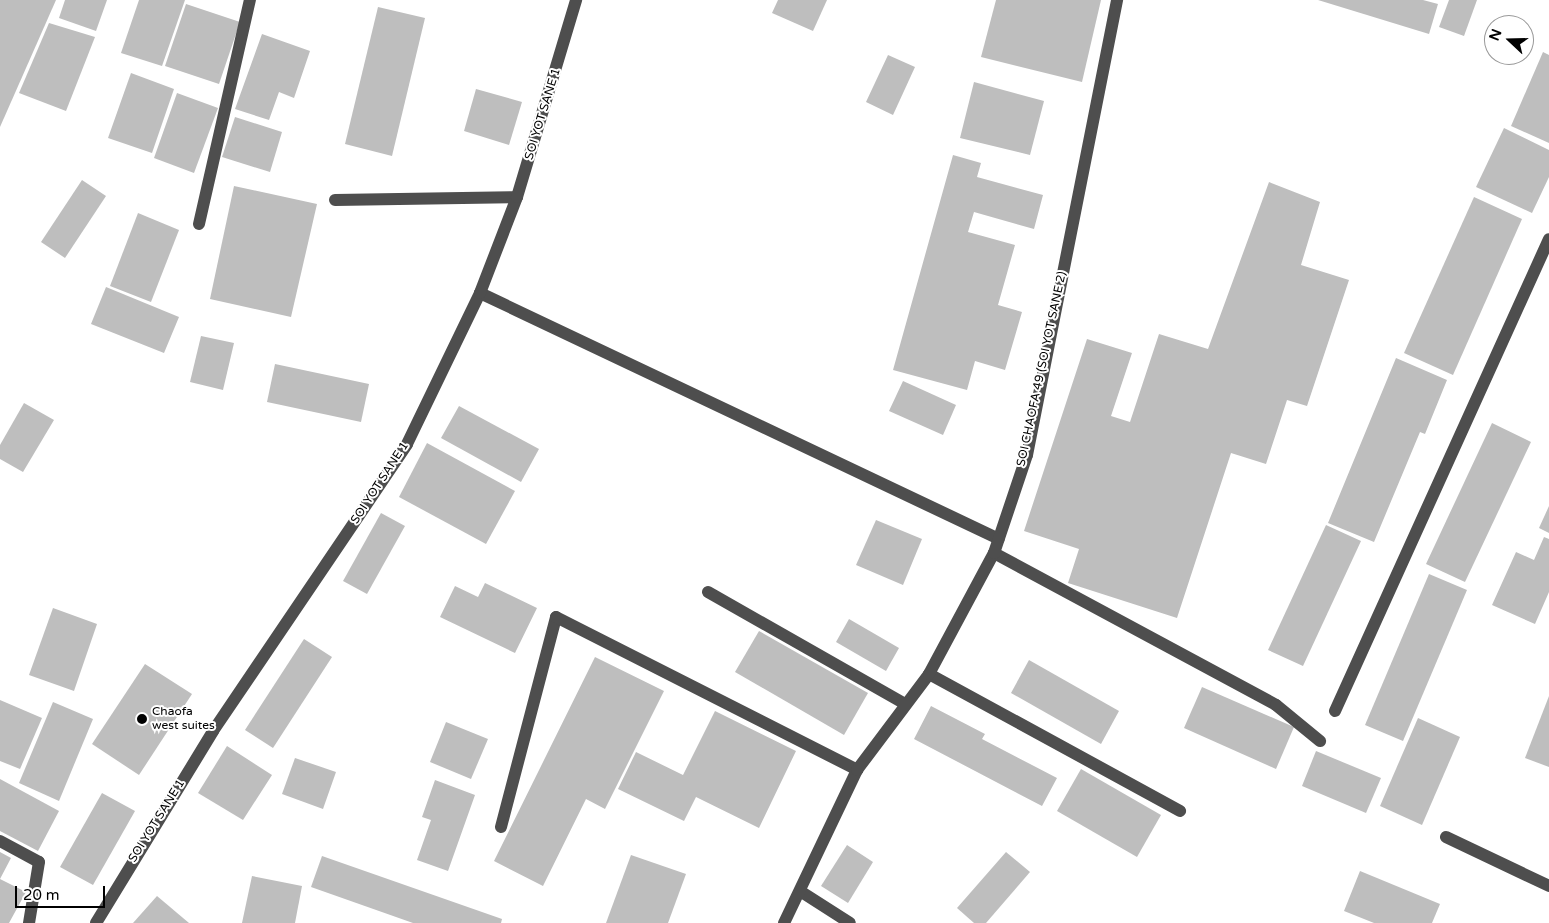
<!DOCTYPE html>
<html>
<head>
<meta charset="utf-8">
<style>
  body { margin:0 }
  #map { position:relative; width:1549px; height:923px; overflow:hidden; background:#fff; font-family:"Varela Round",sans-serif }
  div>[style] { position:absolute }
  .building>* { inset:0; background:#bebebe }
  .minor>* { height:12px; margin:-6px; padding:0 6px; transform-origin:6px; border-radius:6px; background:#4e4e4e }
  .dots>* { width:14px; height:14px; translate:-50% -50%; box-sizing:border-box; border:2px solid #fff; border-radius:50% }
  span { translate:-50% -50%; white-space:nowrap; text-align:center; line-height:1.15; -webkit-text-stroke:4px #fff; paint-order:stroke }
  .street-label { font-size:12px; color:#000 }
  .poi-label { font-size:12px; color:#000 }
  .left { translate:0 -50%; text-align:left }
  .north { position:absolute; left:1484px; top:15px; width:50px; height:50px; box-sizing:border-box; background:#fff; border:1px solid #999; border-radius:50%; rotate:291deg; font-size:14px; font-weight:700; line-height:20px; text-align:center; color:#000 }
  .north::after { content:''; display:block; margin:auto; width:18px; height:22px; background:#000; clip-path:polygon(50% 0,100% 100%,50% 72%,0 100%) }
  .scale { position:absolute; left:15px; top:886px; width:90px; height:22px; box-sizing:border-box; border:2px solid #000; border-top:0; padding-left:6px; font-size:15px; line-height:18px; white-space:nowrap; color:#000; -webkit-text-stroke:4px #fff; paint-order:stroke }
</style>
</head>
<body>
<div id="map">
  <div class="building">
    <div style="clip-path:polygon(0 0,56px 0,0 127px)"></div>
    <div style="clip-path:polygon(65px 0,107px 0,96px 31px,59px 18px)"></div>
    <div style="clip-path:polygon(139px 0,185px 0,162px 66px,121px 53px)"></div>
    <div style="clip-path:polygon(778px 0,827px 0,813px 31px,772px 13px)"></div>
    <div style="clip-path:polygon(996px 0,1101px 0,1082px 82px,981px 57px)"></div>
    <div style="clip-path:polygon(1318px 0,1423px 0,1438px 4px,1429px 34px)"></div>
    <div style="clip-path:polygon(1449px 0,1477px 0,1464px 36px,1439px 27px)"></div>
    <div style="clip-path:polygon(186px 4px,240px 22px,219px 84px,165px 66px)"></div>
    <div style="clip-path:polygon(378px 7px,425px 18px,392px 156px,345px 144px)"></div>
    <div style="clip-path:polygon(49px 23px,95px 37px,66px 111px,19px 93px)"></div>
    <div style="clip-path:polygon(262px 34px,310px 51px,294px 98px,279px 92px,269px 120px,235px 109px)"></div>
    <div style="clip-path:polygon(1543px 52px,1549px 55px,1549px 143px,1511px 126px)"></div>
    <div style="clip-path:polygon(888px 55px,915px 67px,893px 115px,866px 102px)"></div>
    <div style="clip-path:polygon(131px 73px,174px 89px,152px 153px,108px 138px)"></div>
    <div style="clip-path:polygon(974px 82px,1044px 101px,1030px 155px,960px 138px)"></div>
    <div style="clip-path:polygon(476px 89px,522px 102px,509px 145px,464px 131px)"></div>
    <div style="clip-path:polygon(177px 93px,218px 108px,194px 173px,154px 158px)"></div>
    <div style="clip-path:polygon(235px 117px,282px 132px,270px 172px,222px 157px)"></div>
    <div style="clip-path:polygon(1504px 128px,1549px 150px,1549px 177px,1532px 213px,1476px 187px)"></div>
    <div style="clip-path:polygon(953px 155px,981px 163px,977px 177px,1043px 195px,1034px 229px,974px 212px,968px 232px,1015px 245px,998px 305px,1022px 312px,1005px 370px,975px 361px,967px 390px,893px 370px)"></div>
    <div style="clip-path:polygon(82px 180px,106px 196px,65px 258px,41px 242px)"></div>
    <div style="clip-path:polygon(1269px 182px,1320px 202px,1301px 265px,1349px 280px,1307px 406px,1287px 400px,1266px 464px,1231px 453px,1177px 618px,1068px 583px,1079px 549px,1024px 531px,1087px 339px,1132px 353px,1111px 416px,1130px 422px,1159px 334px,1208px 349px)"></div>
    <div style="clip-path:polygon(234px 186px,317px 204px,291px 317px,210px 299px)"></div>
    <div style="clip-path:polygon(1474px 197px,1522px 219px,1453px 375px,1404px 353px)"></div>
    <div style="clip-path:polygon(138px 213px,179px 230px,151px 302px,110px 286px)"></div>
    <div style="clip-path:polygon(106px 287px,179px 317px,164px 353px,91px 324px)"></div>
    <div style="clip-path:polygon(201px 336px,234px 343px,223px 390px,190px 382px)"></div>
    <div style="clip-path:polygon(1396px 358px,1447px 380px,1425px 434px,1420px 432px,1374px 542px,1328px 523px)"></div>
    <div style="clip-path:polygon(275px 364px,369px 384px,361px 422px,267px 402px)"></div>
    <div style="clip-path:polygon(903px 381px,956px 405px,943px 435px,889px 411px)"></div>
    <div style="clip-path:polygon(24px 403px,54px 420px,23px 472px,0 459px,0 445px)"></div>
    <div style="clip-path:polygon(459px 406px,539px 449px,521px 482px,441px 438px)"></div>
    <div style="clip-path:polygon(1492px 423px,1531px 442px,1465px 582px,1426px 564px)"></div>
    <div style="clip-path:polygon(427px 443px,515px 491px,486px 544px,399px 497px)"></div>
    <div style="clip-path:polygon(1549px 506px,1549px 533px,1539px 528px)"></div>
    <div style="clip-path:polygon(381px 513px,405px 526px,367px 594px,343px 581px)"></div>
    <div style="clip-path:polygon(876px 520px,922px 539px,903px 585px,856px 565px)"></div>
    <div style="clip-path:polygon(1326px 525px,1361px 541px,1303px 666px,1268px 650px)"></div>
    <div style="clip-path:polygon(1544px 537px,1549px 539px,1549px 592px,1535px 624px,1492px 605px,1516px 552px,1534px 560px)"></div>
    <div style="clip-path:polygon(1429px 574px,1467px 590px,1403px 741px,1365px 725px)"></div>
    <div style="clip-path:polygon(485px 583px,537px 608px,515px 653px,440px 617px,455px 586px,478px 597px)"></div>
    <div style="clip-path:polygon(53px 608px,97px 624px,74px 691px,29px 675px)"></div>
    <div style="clip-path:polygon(849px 619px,899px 648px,886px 671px,836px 642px)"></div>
    <div style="clip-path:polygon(759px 631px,868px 693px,844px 735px,735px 672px)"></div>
    <div style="clip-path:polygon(304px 639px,332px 657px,273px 748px,245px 730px)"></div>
    <div style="clip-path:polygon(595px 657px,664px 691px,605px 809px,586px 799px,543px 886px,494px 861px)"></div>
    <div style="clip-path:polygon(1029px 660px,1119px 711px,1101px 744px,1011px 693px)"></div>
    <div style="clip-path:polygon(145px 664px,192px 694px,139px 775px,92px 744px)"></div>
    <div style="clip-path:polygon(1202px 687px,1294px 727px,1276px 769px,1184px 728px)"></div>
    <div style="clip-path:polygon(1549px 696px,1549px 767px,1525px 758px)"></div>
    <div style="clip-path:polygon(0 700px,42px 718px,20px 769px,0 761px)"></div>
    <div style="clip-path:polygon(53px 702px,93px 719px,59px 801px,19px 783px)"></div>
    <div style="clip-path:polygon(931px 706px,985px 734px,982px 739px,1057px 778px,1042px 806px,914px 739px)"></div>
    <div style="clip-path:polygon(715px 711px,796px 751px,759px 828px,696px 797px,684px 821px,618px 789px,636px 752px,683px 775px)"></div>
    <div style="clip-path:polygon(1418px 718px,1460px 737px,1422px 825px,1380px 806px)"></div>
    <div style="clip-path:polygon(446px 722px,488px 739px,471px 779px,430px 762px)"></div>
    <div style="clip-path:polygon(227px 746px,272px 775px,243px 820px,198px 793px)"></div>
    <div style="clip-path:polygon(1316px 751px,1381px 778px,1366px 813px,1302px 786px)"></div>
    <div style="clip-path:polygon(295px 758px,336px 772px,323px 809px,282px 794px)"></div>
    <div style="clip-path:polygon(1081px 769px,1161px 815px,1137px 857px,1057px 811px)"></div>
    <div style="clip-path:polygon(0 779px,59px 811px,38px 851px,0 831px)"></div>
    <div style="clip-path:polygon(435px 780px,475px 795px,448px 871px,417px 860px,431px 820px,422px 817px)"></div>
    <div style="clip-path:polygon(102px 793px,135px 811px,93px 885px,60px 867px)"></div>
    <div style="clip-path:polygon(847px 845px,873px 862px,848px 903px,821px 886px)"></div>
    <div style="clip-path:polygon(0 852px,11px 858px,0 879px,26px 892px,9px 923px,0 923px)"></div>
    <div style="clip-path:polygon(1006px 852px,1030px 872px,986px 923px,974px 923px,957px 908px)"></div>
    <div style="clip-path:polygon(631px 855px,686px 874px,668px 923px,606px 923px)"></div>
    <div style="clip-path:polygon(322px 856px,502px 919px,501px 923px,413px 923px,311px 887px)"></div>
    <div style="clip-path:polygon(1360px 871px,1440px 904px,1432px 923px,1374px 923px,1344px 911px)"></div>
    <div style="clip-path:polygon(252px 876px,302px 886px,295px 923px,242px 923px)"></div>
    <div style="clip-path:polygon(157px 896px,189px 923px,133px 923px)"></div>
  </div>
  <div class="minor">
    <div style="left:335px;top:200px;width:182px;rotate:-0.9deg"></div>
    <div style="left:199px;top:224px;width:230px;rotate:-77.2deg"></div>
    <div style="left:480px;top:293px;width:574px;rotate:25.36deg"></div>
    <div style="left:994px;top:553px;width:320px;rotate:28.3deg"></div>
    <div style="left:1276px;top:705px;width:57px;rotate:39.3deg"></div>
    <div style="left:708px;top:592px;width:227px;rotate:29.6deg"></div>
    <div style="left:929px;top:674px;width:286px;rotate:28.6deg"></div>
    <div style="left:1335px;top:711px;width:518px;rotate:-65.61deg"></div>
    <div style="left:501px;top:827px;width:217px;rotate:-75.3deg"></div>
    <div style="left:556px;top:617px;width:338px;rotate:26.9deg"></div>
    <div style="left:1446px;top:837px;width:114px;rotate:25.4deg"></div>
    <div style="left:0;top:841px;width:44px;rotate:28.3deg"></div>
    <div style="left:39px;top:862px;width:62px;rotate:99.3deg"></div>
    <div style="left:800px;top:891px;width:59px;rotate:32.6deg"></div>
    <div style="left:96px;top:923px;width:225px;rotate:-58.6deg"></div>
    <div style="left:213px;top:731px;width:346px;rotate:-55.9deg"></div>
    <div style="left:407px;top:444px;width:168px;rotate:-64.2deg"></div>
    <div style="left:480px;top:293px;width:103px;rotate:-68.9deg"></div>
    <div style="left:517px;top:197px;width:206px;rotate:-73.3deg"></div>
    <div style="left:784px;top:923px;width:170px;rotate:-64.5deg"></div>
    <div style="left:857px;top:770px;width:120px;rotate:-53.1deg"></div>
    <div style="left:929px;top:674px;width:137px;rotate:-61.8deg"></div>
    <div style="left:994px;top:553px;width:103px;rotate:-71.4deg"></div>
    <div style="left:1027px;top:455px;width:464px;rotate:-78.8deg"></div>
  </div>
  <div class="dots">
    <div style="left:142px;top:719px;background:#000"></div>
  </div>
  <div class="street-label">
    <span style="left:543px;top:114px;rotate:-73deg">SOI YOT SANE 1</span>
    <span style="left:1042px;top:369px;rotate:-78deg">SOI CHAOFA 49 (SOI YOT SANE 2)</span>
    <span style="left:380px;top:483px;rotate:-57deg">SOI YOT SANE 1</span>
    <span style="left:157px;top:821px;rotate:-58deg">SOI YOT SANE 1</span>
  </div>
  <div class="poi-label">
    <span class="left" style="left:152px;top:719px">Chaofa<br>west suites</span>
  </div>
  <div class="north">N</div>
  <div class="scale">20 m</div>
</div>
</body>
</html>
